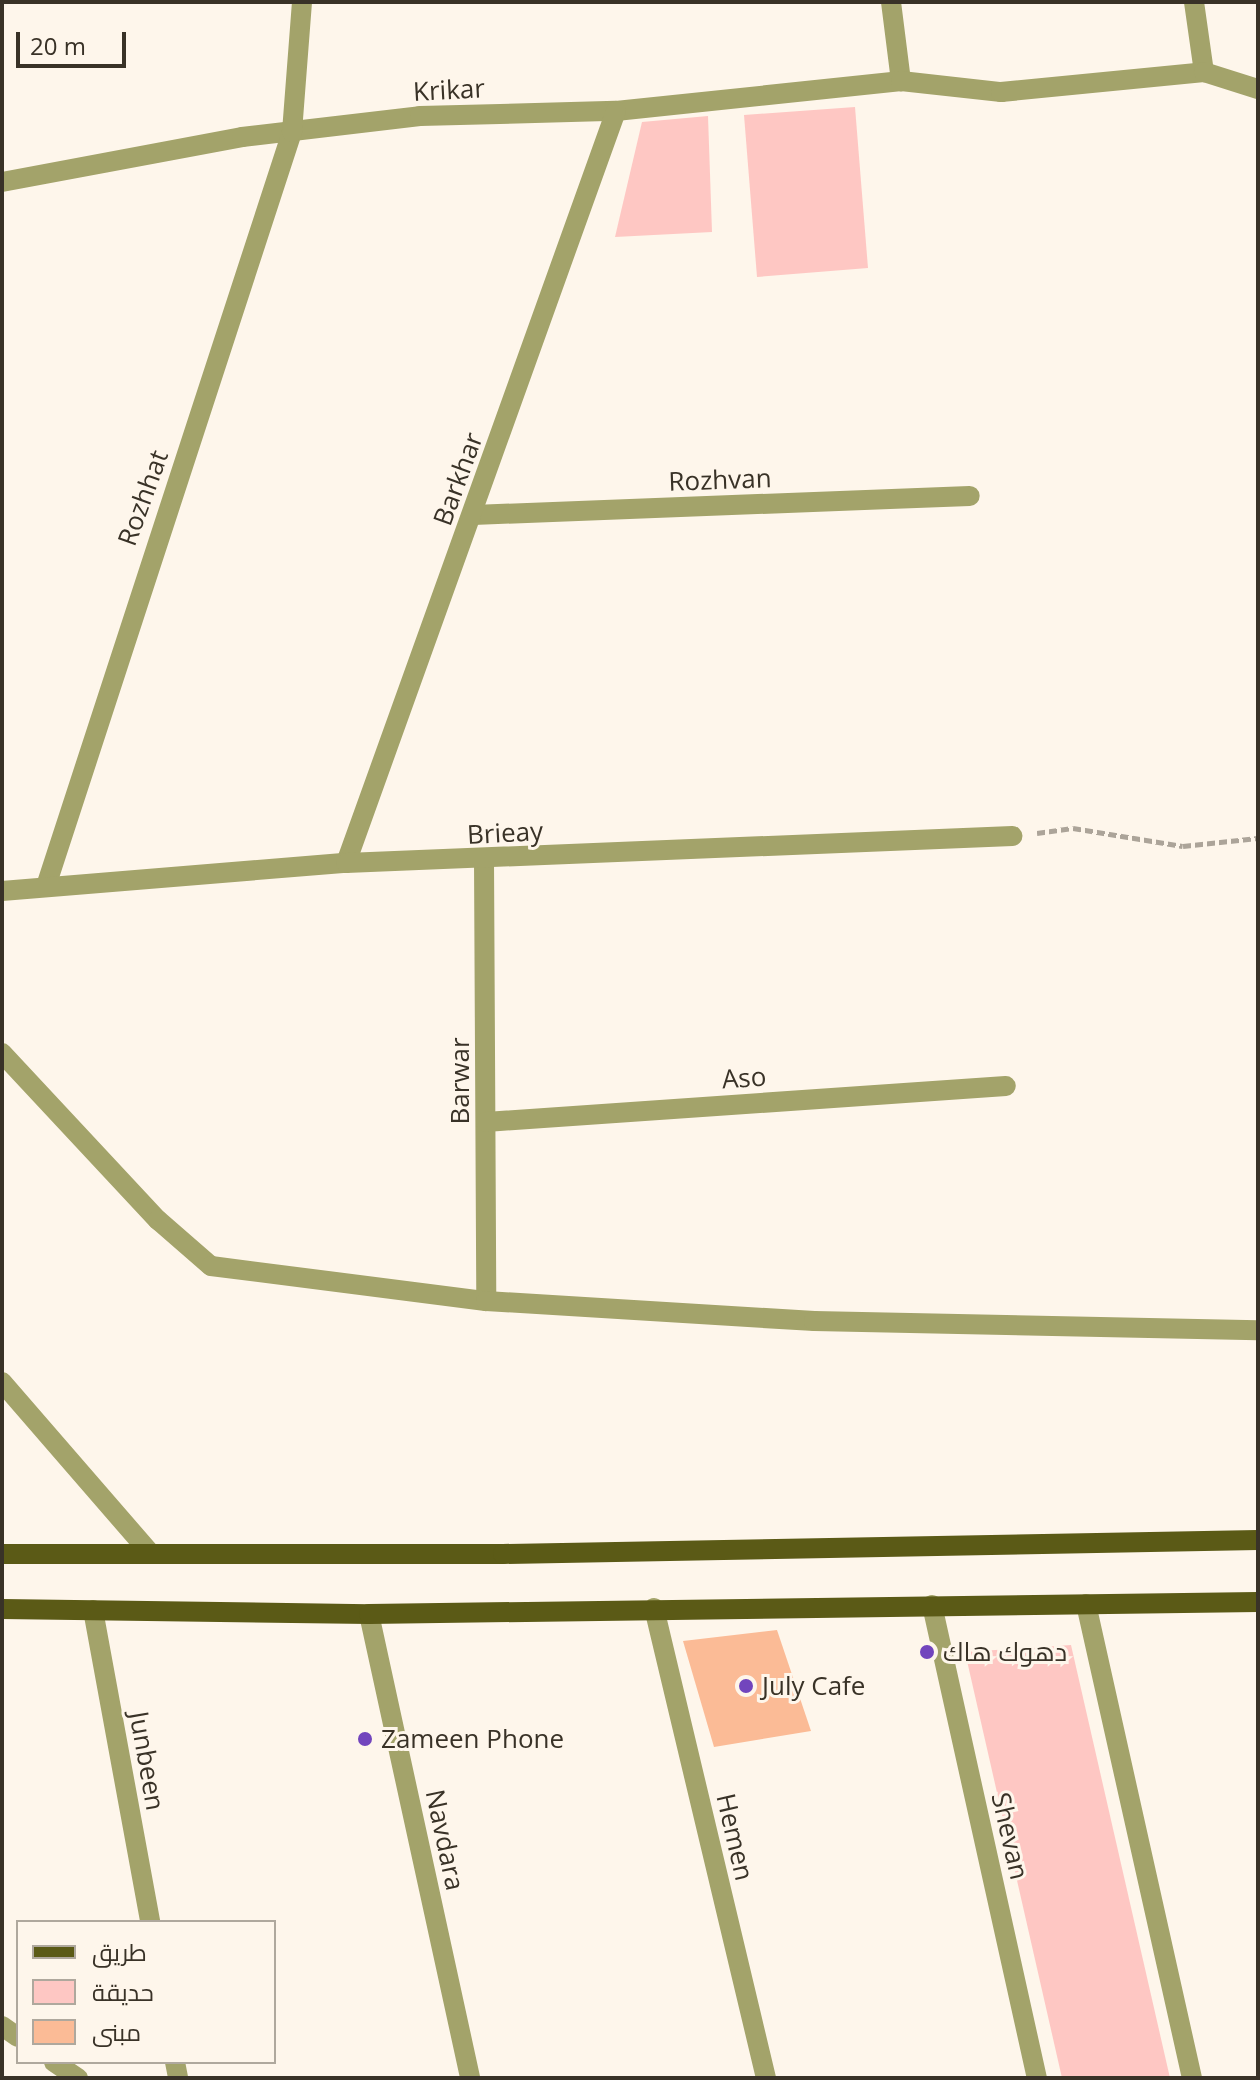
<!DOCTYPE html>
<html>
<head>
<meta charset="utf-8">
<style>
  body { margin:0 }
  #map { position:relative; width:1260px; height:2080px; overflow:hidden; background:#fef6eb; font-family:"Open Sans",Cairo,sans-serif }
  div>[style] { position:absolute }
  .green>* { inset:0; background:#fec7c3 }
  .building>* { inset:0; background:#fbbb96 }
  .path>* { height:5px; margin-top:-2.5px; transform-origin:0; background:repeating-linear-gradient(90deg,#aca499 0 8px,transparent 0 12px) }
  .minor>* { height:20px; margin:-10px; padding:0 10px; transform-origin:10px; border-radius:10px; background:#a3a36a }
  .major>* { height:20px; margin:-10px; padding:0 10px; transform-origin:10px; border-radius:10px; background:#5b5a16 }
  .dots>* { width:22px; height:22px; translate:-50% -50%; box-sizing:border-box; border:4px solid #fef6eb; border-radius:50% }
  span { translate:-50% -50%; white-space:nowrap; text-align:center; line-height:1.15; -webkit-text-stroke:6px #fef6eb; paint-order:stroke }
  .street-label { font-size:26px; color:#393227 }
  .poi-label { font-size:26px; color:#393227 }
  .left { translate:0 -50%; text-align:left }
  .frame { position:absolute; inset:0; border:4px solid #393227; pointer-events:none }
  .legend { position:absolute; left:16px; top:1920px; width:260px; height:144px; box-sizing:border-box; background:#fef6eb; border:2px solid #afa89d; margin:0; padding:10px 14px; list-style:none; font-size:24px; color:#393227 }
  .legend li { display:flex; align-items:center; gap:16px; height:40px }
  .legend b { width:40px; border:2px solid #afa89d }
  .scale { position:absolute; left:16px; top:32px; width:110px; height:36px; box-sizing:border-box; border:4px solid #393227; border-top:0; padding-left:10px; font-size:24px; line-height:28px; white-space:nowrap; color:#393227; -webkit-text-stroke:6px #fef6eb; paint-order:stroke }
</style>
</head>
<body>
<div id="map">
  <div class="green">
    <div style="clip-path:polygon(855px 107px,868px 268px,757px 277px,744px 115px)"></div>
    <div style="clip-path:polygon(708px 116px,712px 232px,615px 237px,642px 122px)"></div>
    <div style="clip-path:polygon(1071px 1645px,1170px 2078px,1062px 2078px,965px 1652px)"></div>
  </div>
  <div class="building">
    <div style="clip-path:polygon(777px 1630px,811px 1731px,714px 1747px,683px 1641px)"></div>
  </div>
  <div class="path">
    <div style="left:1037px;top:833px;width:36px;rotate:-8deg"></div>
    <div style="left:1073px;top:828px;width:111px;rotate:9.3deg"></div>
    <div style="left:1183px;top:846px;width:75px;rotate:-6.1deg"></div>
  </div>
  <div class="minor">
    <div style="left:891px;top:2px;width:80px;rotate:82.8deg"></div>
    <div style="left:1194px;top:2px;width:71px;rotate:81.9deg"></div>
    <div style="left:2px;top:182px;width:244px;rotate:-10.6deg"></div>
    <div style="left:242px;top:137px;width:179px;rotate:-6.7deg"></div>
    <div style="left:420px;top:116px;width:196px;rotate:-1.5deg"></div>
    <div style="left:616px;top:111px;width:287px;rotate:-6deg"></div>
    <div style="left:901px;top:81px;width:101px;rotate:6.3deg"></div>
    <div style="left:1001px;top:92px;width:204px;rotate:-5.6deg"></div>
    <div style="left:1204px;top:72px;width:57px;rotate:17.5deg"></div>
    <div style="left:473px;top:515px;width:497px;rotate:-2.2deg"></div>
    <div style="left:484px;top:860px;width:441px;rotate:89.7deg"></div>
    <div style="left:346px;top:863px;width:799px;rotate:-70.25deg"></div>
    <div style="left:47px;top:883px;width:790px;rotate:-71.93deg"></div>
    <div style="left:292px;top:132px;width:130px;rotate:-85.6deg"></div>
    <div style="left:2px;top:891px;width:345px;rotate:-4.7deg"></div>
    <div style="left:346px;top:863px;width:667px;rotate:-2.32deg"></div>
    <div style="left:2px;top:1053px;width:229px;rotate:47deg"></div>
    <div style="left:158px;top:1220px;width:70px;rotate:41deg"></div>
    <div style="left:211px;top:1266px;width:277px;rotate:7.3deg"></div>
    <div style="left:486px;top:1301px;width:329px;rotate:3.5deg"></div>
    <div style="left:814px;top:1321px;width:444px;rotate:1.2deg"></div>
    <div style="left:486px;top:1122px;width:521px;rotate:-3.96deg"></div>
    <div style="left:2px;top:1382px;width:226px;rotate:49.1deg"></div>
    <div style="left:1086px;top:1604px;width:486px;rotate:77.4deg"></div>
    <div style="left:932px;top:1605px;width:485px;rotate:77.5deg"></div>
    <div style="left:654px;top:1608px;width:483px;rotate:76.6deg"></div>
    <div style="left:93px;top:1610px;width:317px;rotate:79.6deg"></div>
    <div style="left:369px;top:1614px;width:475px;rotate:77.7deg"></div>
    <div style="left:2px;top:2026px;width:19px;rotate:35deg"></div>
    <div style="left:54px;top:2062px;width:29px;rotate:34deg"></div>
    <div style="left:175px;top:2062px;width:16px;rotate:79deg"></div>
  </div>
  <div class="major">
    <div style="left:2px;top:1554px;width:501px"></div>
    <div style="left:503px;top:1554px;width:755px;rotate:-1.06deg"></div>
    <div style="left:2px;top:1609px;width:367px;rotate:0.8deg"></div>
    <div style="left:369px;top:1614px;width:889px;rotate:-0.77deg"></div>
  </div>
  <div class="dots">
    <div style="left:927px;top:1652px;background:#7245bd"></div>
    <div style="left:746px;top:1686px;background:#7245bd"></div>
    <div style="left:365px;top:1739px;background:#7245bd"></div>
  </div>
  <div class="street-label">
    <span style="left:449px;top:90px;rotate:-3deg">Krikar</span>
    <span style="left:458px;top:479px;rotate:-70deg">Barkhar</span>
    <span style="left:720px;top:480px;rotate:-2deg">Rozhvan</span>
    <span style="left:143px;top:498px;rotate:-70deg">Rozhhat</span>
    <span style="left:505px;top:833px;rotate:-3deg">Brieay</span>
    <span style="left:744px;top:1078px;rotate:-4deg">Aso</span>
    <span style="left:460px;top:1081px;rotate:-90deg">Barwar</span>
    <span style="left:147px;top:1761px;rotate:80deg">Junbeen</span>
    <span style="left:1010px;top:1836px;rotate:77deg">Shevan</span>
    <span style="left:735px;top:1837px;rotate:77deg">Hemen</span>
    <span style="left:445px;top:1840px;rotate:78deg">Navdara</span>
  </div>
  <div class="poi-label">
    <span class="left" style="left:943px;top:1652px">دهوك هاك</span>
    <span class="left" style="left:762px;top:1686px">July Cafe</span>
    <span class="left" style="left:381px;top:1739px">Zameen Phone</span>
  </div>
  <div class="frame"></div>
  <ul class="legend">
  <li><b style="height:10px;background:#5b5a16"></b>طريق</li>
  <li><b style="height:22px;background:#fec7c3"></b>حديقة</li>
  <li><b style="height:22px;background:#fbbb96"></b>مبنى</li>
  </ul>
  <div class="scale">20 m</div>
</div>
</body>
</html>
